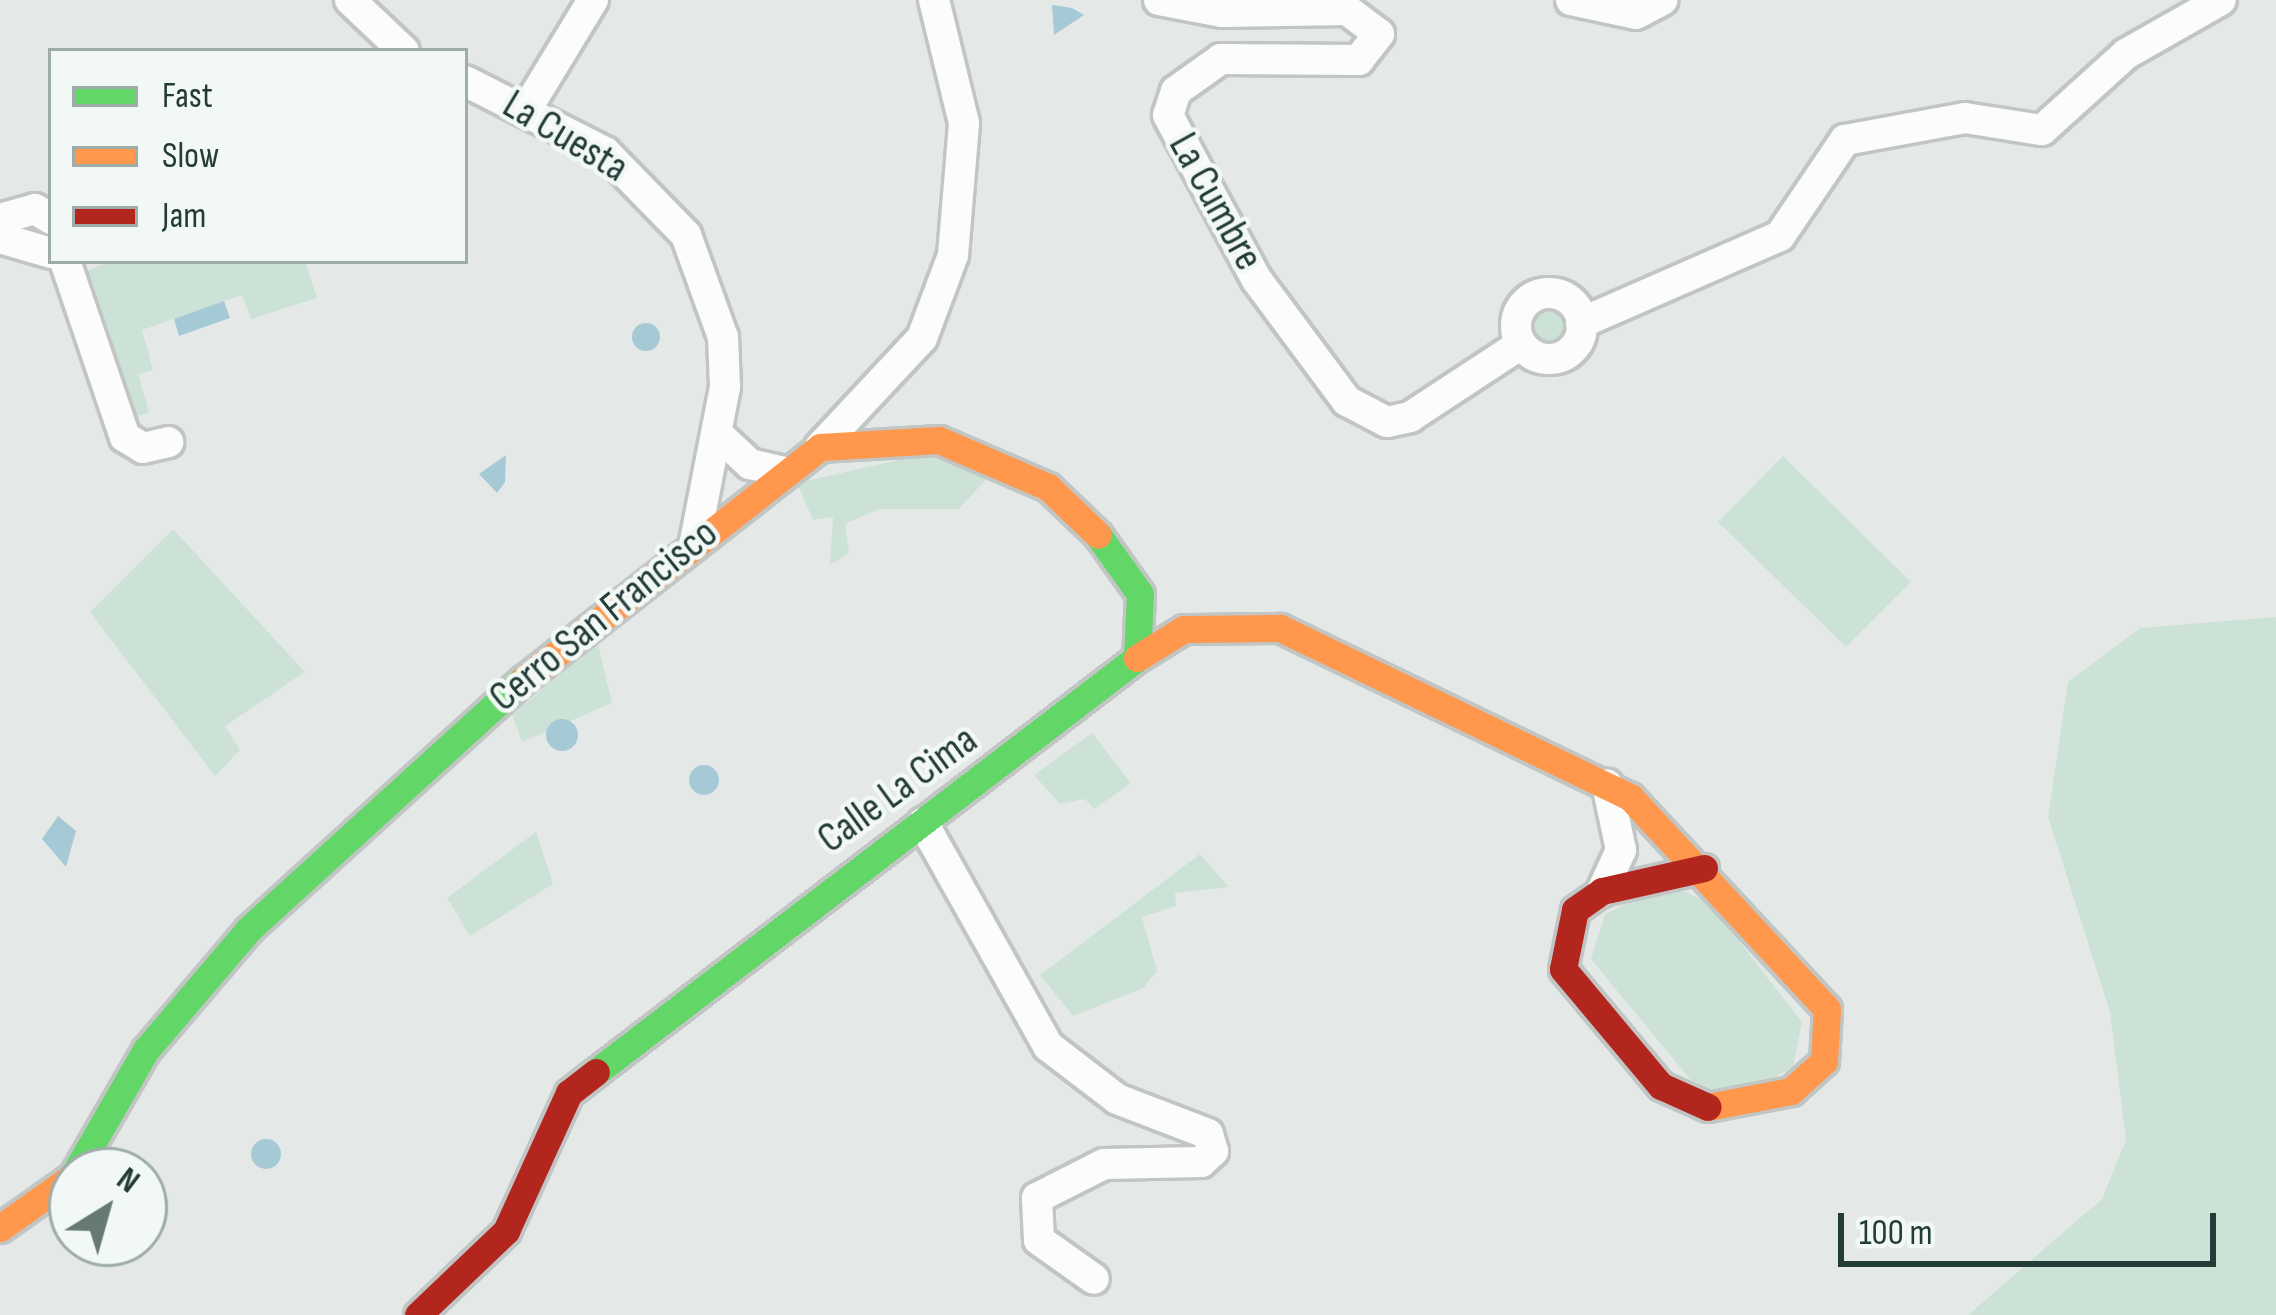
<!DOCTYPE html>
<html>
<head>
<meta charset="utf-8">
<style>
  body { margin:0 }
  #map { position:relative; width:2276px; height:1315px; overflow:hidden; background:#e4e9e7; font-family:"Sofia Sans Condensed",sans-serif }
  div>[style] { position:absolute }
  .green>* { inset:0; background:#cde2d6 }
  .round { border-radius:50% }
  .water>* { inset:0; background:#a6c9d6 }
  .roads { filter:drop-shadow(3px 0 #c1c6c4) drop-shadow(-3px 0 #c1c6c4) drop-shadow(0 3px #c1c6c4) drop-shadow(0 -3px #c1c6c4) }
  .street>* { height:30px; margin:-15px; padding:0 15px; transform-origin:15px; border-radius:15px; background:#fbfcfb }
  .street>.ring { margin:-15px; padding:0; box-sizing:content-box; background:none; border:30px solid #fbfcfb; border-radius:50% }
  .fast>* { height:27px; margin:-13.5px; padding:0 13.5px; transform-origin:13.5px; border-radius:13.5px; background:#63d668 }
  .slow>* { height:27px; margin:-13.5px; padding:0 13.5px; transform-origin:13.5px; border-radius:13.5px; background:#ff974d }
  .jam>* { height:27px; margin:-13.5px; padding:0 13.5px; transform-origin:13.5px; border-radius:13.5px; background:#b3261e }
  span { translate:-50% -50%; white-space:nowrap; text-align:center; line-height:1.15; -webkit-text-stroke:9px #f2f8f6; paint-order:stroke }
  .street-label { font-size:42px; color:#233c38 }
  .legend { position:absolute; left:48px; top:48px; width:420px; height:216px; box-sizing:border-box; background:#f2f8f6; border:3px solid #9fadaa; margin:0; padding:15px 21px; list-style:none; font-size:36px; color:#233c38 }
  .legend li { display:flex; align-items:center; gap:24px; height:60px }
  .legend b { width:60px; border:3px solid #9fadaa }
  .north { position:absolute; left:48px; top:1147px; width:120px; height:120px; box-sizing:border-box; background:#f2f8f6; border:3px solid #9fadaa; border-radius:50%; rotate:37deg; font-size:33px; font-weight:700; line-height:48px; text-align:center; color:#233c38 }
  .north::after { content:''; display:block; margin:auto; width:42px; height:54px; background:#677975; clip-path:polygon(50% 0,100% 100%,50% 72%,0 100%) }
  .scale { position:absolute; left:1838px; top:1213px; width:378px; height:54px; box-sizing:border-box; border:6px solid #233c38; border-top:0; padding-left:15px; font-size:36px; line-height:42px; white-space:nowrap; color:#233c38; -webkit-text-stroke:9px #f2f8f6; paint-order:stroke }
</style>
</head>
<body>
<div id="map">
  <div class="green">
    <div style="clip-path:polygon(113px 261px,305px 261px,317px 298px,251px 319px,242px 295px,142px 330px,153px 370px,138px 374px,149px 412px,139px 416px,125px 408px,78px 274px)"></div>
    <div class="round" style="left:1515px;top:293px;width:66px;height:66px"></div>
    <div style="clip-path:polygon(921px 455px,992px 473px,959px 509px,879px 509px,845px 524px,849px 553px,830px 565px,833px 517px,813px 520px,797px 483px)"></div>
    <div style="clip-path:polygon(1783px 456px,1911px 582px,1846px 647px,1718px 522px)"></div>
    <div style="clip-path:polygon(173px 529px,305px 672px,225px 726px,240px 750px,215px 776px,90px 612px)"></div>
    <div style="clip-path:polygon(2276px 617px,2276px 1315px,1968px 1315px,2102px 1199px,2126px 1140px,2110px 1012px,2048px 817px,2068px 682px,2140px 628px)"></div>
    <div style="clip-path:polygon(598px 644px,612px 703px,522px 742px,512px 714px)"></div>
    <div style="clip-path:polygon(1092px 733px,1131px 783px,1094px 809px,1085px 799px,1060px 804px,1034px 775px)"></div>
    <div style="clip-path:polygon(536px 832px,553px 884px,470px 936px,447px 898px)"></div>
    <div style="clip-path:polygon(1200px 854px,1229px 887px,1175px 893px,1176px 906px,1142px 917px,1157px 971px,1143px 988px,1073px 1016px,1040px 975px)"></div>
    <div style="clip-path:polygon(1671px 884px,1710px 904px,1802px 1022px,1793px 1068px,1730px 1098px,1694px 1084px,1591px 959px,1605px 914px)"></div>
  </div>
  <div class="water">
    <div style="clip-path:polygon(1052px 5px,1072px 8px,1084px 15px,1054px 35px)"></div>
    <div style="clip-path:polygon(224px 301px,230px 318px,179px 336px,174px 319px)"></div>
    <div class="round" style="left:632px;top:323px;width:28px;height:28px"></div>
    <div style="clip-path:polygon(506px 455px,505px 482px,497px 493px,479px 474px)"></div>
    <div class="round" style="left:546px;top:719px;width:32px;height:32px"></div>
    <div class="round" style="left:689px;top:765px;width:30px;height:30px"></div>
    <div style="clip-path:polygon(58px 816px,76px 831px,66px 867px,42px 839px)"></div>
    <div class="round" style="left:251px;top:1139px;width:30px;height:30px"></div>
  </div>
  <div class="roads">
    <div class="street">
      <div style="left:350px;top:0;width:74px;rotate:43.4deg"></div>
      <div style="left:1159px;top:0;width:64px;rotate:10.8deg"></div>
      <div style="left:1222px;top:12px;width:125px;rotate:-0.9deg"></div>
      <div style="left:1347px;top:10px;width:40px;rotate:37deg"></div>
      <div style="left:1379px;top:34px;width:33px;rotate:128deg"></div>
      <div style="left:1359px;top:60px;width:138px;rotate:-179.6deg"></div>
      <div style="left:1221px;top:59px;width:55px;rotate:144.6deg"></div>
      <div style="left:1176px;top:91px;width:25px;rotate:108deg"></div>
      <div style="left:1168px;top:115px;width:187px;rotate:61.7deg"></div>
      <div style="left:1257px;top:280px;width:151px;rotate:53.4deg"></div>
      <div style="left:1347px;top:401px;width:45px;rotate:27.7deg"></div>
      <div style="left:1387px;top:422px;width:24px;rotate:-12deg"></div>
      <div style="left:1410px;top:417px;width:133px;rotate:-33.3deg"></div>
      <div style="left:1571px;top:0;width:66px;rotate:12.2deg"></div>
      <div style="left:1636px;top:14px;width:30px;rotate:-28deg"></div>
      <div style="left:465px;top:81px;width:157px;rotate:26.9deg"></div>
      <div style="left:605px;top:152px;width:116px;rotate:45.7deg"></div>
      <div style="left:686px;top:235px;width:109px;rotate:70.1deg"></div>
      <div style="left:723px;top:337px;width:50px;rotate:87.7deg"></div>
      <div style="left:725px;top:387px;width:157px;rotate:101deg"></div>
      <div style="left:526px;top:110px;width:129px;rotate:-58.7deg"></div>
      <div style="left:0;top:219px;width:36px;rotate:-16deg"></div>
      <div style="left:35px;top:209px;width:19px;rotate:32deg"></div>
      <div style="left:0;top:238px;width:53px;rotate:16.4deg"></div>
      <div style="left:65px;top:261px;width:186px;rotate:71.2deg"></div>
      <div style="left:125px;top:437px;width:21px;rotate:31deg"></div>
      <div style="left:143px;top:448px;width:26px;rotate:-13deg"></div>
      <div class="ring" style="left:1516px;top:293px;width:36px;height:36px"></div>
      <div style="left:1581px;top:323px;width:217px;rotate:-23.6deg"></div>
      <div style="left:1780px;top:236px;width:116px;rotate:-55.9deg"></div>
      <div style="left:1845px;top:140px;width:122px;rotate:-10.4deg"></div>
      <div style="left:1965px;top:118px;width:78px;rotate:8.9deg"></div>
      <div style="left:2042px;top:130px;width:113px;rotate:-42.1deg"></div>
      <div style="left:2126px;top:54px;width:109px;rotate:-29.6deg"></div>
      <div style="left:723px;top:439px;width:37px;rotate:43deg"></div>
      <div style="left:750px;top:464px;width:37px;rotate:13deg"></div>
      <div style="left:820px;top:447px;width:149px;rotate:-46.9deg"></div>
      <div style="left:922px;top:338px;width:89px;rotate:-69.5deg"></div>
      <div style="left:953px;top:255px;width:132px;rotate:-85.2deg"></div>
      <div style="left:964px;top:123px;width:127px;rotate:-103.7deg"></div>
      <div style="left:923px;top:823px;width:256px;rotate:60.7deg"></div>
      <div style="left:1048px;top:1046px;width:87px;rotate:37.5deg"></div>
      <div style="left:1117px;top:1099px;width:97px;rotate:21deg"></div>
      <div style="left:1208px;top:1134px;width:18px;rotate:74deg"></div>
      <div style="left:1213px;top:1151px;width:16px;rotate:137deg"></div>
      <div style="left:1201px;top:1162px;width:97px;rotate:178.8deg"></div>
      <div style="left:1104px;top:1164px;width:75px;rotate:153.1deg"></div>
      <div style="left:1037px;top:1198px;width:42px;rotate:87.3deg"></div>
      <div style="left:1039px;top:1240px;width:67px;rotate:35.3deg"></div>
      <div style="left:1602px;top:891px;width:45px;rotate:-65.1deg"></div>
      <div style="left:1621px;top:850px;width:67px;rotate:-102deg"></div>
    </div>
    <div class="fast">
      <div style="left:596px;top:1072px;width:681px;rotate:-37.43deg"></div>
      <div style="left:1137px;top:658px;width:64px;rotate:-87.3deg"></div>
      <div style="left:1140px;top:594px;width:72px;rotate:-125.4deg"></div>
      <div style="left:76px;top:1171px;width:140px;rotate:-60deg"></div>
      <div style="left:146px;top:1050px;width:157px;rotate:-49.6deg"></div>
      <div style="left:248px;top:930px;width:372px;rotate:-42.3deg"></div>
    </div>
    <div class="slow">
      <div style="left:1137px;top:658px;width:55px;rotate:-31.7deg"></div>
      <div style="left:1184px;top:629px;width:96px;rotate:-0.6deg"></div>
      <div style="left:1280px;top:628px;width:389px;rotate:25.8deg"></div>
      <div style="left:1630px;top:797px;width:289px;rotate:47.1deg"></div>
      <div style="left:1827px;top:1009px;width:52px;rotate:93.3deg"></div>
      <div style="left:1824px;top:1061px;width:45px;rotate:137.7deg"></div>
      <div style="left:1791px;top:1091px;width:85px;rotate:169.1deg"></div>
      <div style="left:523px;top:680px;width:377px;rotate:-38.1deg"></div>
      <div style="left:820px;top:447px;width:119px;rotate:-3.4deg"></div>
      <div style="left:939px;top:440px;width:119px;rotate:23.3deg"></div>
      <div style="left:1048px;top:487px;width:69px;rotate:43.8deg"></div>
      <div style="left:0;top:1228px;width:88px;rotate:-35.3deg"></div>
    </div>
    <div class="jam">
      <div style="left:1704px;top:868px;width:105px;rotate:167.3deg"></div>
      <div style="left:1602px;top:891px;width:33px;rotate:145deg"></div>
      <div style="left:1575px;top:910px;width:60px;rotate:101.5deg"></div>
      <div style="left:1563px;top:969px;width:153px;rotate:50.1deg"></div>
      <div style="left:1661px;top:1086px;width:51px;rotate:24.1deg"></div>
      <div style="left:418px;top:1315px;width:122px;rotate:-43.7deg"></div>
      <div style="left:506px;top:1231px;width:152px;rotate:-65.5deg"></div>
      <div style="left:569px;top:1093px;width:34px;rotate:-38deg"></div>
    </div>
  </div>
  <div class="street-label">
    <span style="left:565px;top:137px;rotate:31deg">La Cuesta</span>
    <span style="left:1215px;top:202px;rotate:61deg">La Cumbre</span>
    <span style="left:604px;top:616px;rotate:-39deg">Cerro San Francisco</span>
    <span style="left:898px;top:790px;rotate:-36deg">Calle La Cima</span>
  </div>
  <ul class="legend">
  <li><b style="height:15px;background:#63d668"></b>Fast</li>
  <li><b style="height:15px;background:#ff974d"></b>Slow</li>
  <li><b style="height:15px;background:#b3261e"></b>Jam</li>
  </ul>
  <div class="north">N</div>
  <div class="scale">100 m</div>
</div>
</body>
</html>
